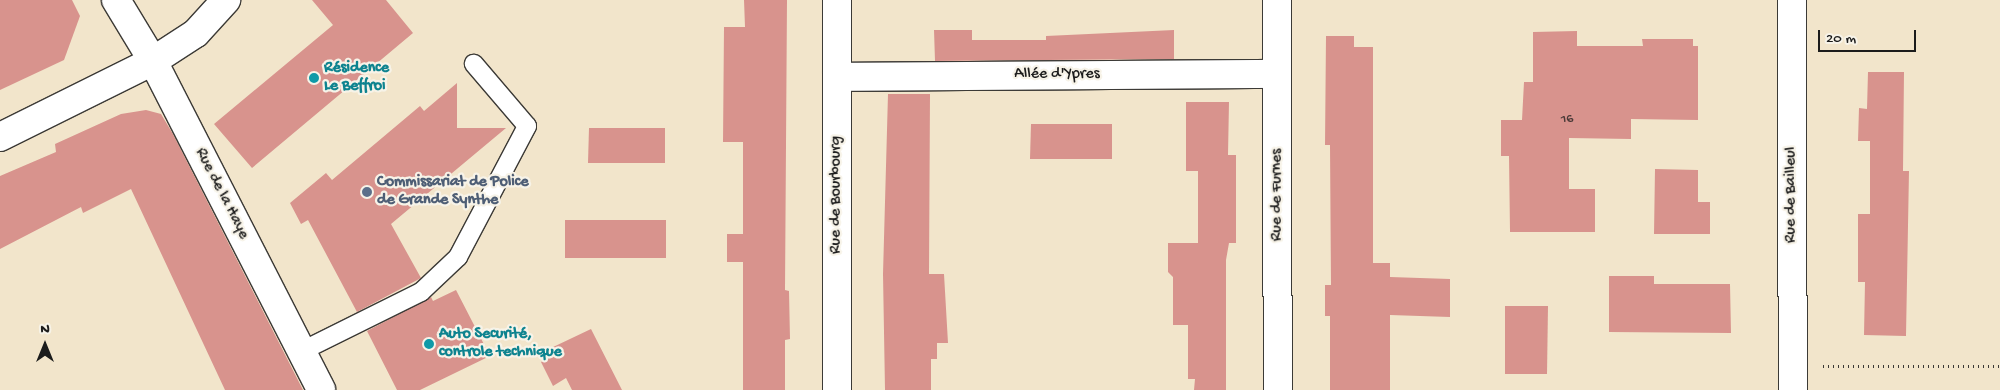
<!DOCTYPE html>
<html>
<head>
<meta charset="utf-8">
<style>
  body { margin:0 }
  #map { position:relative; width:2000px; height:390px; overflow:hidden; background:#f2e5cb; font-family:"Gochi Hand",sans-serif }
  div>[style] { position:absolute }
  .building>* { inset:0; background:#d8938d }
  .path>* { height:3px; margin-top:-1.5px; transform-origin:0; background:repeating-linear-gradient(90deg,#3c3a36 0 1px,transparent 0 5px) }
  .roads { filter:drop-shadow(1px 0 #3c3a36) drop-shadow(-1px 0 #3c3a36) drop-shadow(0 1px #3c3a36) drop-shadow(0 -1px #3c3a36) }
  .service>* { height:18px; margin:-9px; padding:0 9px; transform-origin:9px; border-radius:9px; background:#fff }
  .minor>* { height:28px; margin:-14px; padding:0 14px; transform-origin:14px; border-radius:14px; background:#fff }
  .tertiary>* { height:28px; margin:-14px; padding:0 14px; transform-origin:14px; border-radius:14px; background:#fff }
  .dots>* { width:14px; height:14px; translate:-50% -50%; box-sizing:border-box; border:2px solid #f7f3e8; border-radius:50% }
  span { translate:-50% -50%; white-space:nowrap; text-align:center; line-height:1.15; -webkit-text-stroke:4.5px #f7f3e8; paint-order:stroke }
  .number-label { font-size:14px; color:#4b3a38 }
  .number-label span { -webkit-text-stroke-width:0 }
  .culture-label { font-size:16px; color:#0d838f; font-weight:700 }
  .left { translate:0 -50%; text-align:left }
  .street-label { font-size:16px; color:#1c1c1c }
  .service-label { font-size:16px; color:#4e5e75; font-weight:700 }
  .north { position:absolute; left:20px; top:320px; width:50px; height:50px; -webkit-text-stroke:4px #f7f3e8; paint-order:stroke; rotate:0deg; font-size:14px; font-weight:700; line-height:20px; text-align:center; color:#1c1c1c }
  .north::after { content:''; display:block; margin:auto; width:18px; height:22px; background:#1c1c1c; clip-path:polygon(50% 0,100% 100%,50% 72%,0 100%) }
  .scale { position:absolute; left:1818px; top:30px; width:98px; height:22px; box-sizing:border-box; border:2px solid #1c1c1c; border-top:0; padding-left:6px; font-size:15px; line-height:18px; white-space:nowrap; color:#1c1c1c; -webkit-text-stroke:4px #f7f3e8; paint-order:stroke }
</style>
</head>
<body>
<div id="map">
  <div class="building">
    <div style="clip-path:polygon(0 0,72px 0,80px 16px,64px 60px,0 90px)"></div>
    <div style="clip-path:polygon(312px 0,386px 0,413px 33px,252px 168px,214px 124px,333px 25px)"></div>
    <div style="clip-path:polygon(744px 0,787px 0,785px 290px,789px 291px,790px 339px,785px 340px,785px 390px,743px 390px,743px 262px,727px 262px,727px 234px,743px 234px,743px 142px,723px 142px,724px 27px,745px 27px)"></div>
    <div style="clip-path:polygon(934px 30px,972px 30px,972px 40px,1046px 40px,1046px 36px,1174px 30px,1174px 59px,935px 61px)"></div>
    <div style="clip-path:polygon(1577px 31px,1577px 46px,1643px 46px,1642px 39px,1693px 39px,1693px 46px,1698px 46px,1698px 120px,1631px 119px,1631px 139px,1569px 138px,1569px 189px,1595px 189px,1595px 232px,1510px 232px,1509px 156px,1501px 156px,1501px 120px,1522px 120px,1524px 82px,1533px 82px,1533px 32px)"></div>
    <div style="clip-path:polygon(1326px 36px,1354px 36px,1354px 47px,1373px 47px,1373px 263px,1390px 263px,1390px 277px,1450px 279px,1450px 317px,1390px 315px,1390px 390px,1330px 390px,1330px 316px,1325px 316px,1325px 285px,1331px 285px,1330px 145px,1325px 145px)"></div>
    <div style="clip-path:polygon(1868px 72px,1904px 72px,1903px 171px,1909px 171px,1906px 336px,1864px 335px,1865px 282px,1858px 282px,1858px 214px,1870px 214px,1870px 141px,1858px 141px,1859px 108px,1867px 109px)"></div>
    <div style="clip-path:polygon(457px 83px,457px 128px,506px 128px,391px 224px,421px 278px,357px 312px,308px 220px,301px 224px,290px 203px,326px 173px,332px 180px,420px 106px,424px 111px)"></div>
    <div style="clip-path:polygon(888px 94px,930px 94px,929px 274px,944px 274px,948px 343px,937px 343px,937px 359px,931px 359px,931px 390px,885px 390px,883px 274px)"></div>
    <div style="clip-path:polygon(1186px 102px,1229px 102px,1228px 155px,1236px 155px,1236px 243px,1229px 243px,1226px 260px,1226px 390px,1194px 390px,1195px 379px,1188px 379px,1188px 325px,1173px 325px,1173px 277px,1168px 272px,1168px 243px,1198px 243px,1198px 171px,1186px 171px)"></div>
    <div style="clip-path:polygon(146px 110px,161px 114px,173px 134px,303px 390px,225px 390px,131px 189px,83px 213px,81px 207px,0 249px,0 176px,56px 152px,55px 144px,121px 114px)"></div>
    <div style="clip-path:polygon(1031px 124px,1112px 124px,1112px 159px,1030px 159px)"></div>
    <div style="clip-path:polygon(589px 128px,665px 128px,665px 163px,588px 163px)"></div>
    <div style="clip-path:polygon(1655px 169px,1698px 170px,1698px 202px,1710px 202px,1710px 234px,1654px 234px)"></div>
    <div style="clip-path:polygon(565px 220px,666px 220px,666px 258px,565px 258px)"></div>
    <div style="clip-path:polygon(1609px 276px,1654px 276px,1654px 284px,1730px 284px,1731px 333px,1609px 332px)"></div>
    <div style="clip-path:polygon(456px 290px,490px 356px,420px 390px,397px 390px,367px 331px,431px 297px,433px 301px)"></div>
    <div style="clip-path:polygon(1505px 306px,1548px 306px,1547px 374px,1505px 374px)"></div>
    <div style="clip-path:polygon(591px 329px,622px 390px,572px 390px,566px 378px,553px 386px,541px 362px,554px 354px,551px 348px)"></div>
  </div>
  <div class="path">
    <div style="left:1823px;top:366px;width:177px"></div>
  </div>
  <div class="roads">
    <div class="service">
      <div style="left:302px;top:351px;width:133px;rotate:-26.4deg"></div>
      <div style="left:421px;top:292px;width:51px;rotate:-43.4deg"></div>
      <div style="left:458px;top:257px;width:148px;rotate:-62.2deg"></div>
      <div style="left:527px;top:126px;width:82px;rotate:-130.5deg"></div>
    </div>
    <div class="minor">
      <div style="left:116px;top:0;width:71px;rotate:58.8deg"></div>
      <div style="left:153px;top:61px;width:369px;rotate:62.9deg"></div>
      <div style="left:837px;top:0;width:390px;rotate:90deg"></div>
      <div style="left:1277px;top:0;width:390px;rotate:89.9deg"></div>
      <div style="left:1792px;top:0;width:390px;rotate:89.9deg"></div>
      <div style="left:837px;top:77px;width:440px;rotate:-0.4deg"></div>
    </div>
    <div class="tertiary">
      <div style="left:0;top:137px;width:171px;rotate:-26.4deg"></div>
      <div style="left:153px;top:61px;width:51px;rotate:-33.1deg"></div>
      <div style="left:196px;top:33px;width:45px;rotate:-47.7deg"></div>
    </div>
  </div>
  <div class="dots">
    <div style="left:314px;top:78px;background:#0f9aa8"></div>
    <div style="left:367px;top:192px;background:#5c6f8a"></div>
    <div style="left:429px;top:344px;background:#0f9aa8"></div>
  </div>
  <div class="number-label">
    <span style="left:1567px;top:120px">16</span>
  </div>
  <div class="culture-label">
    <span class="left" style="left:324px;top:78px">Résidence<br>Le Beffroi</span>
    <span class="left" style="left:439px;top:344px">Auto Securité,<br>controle technique</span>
  </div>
  <div class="street-label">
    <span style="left:1057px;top:75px">Allée d'Ypres</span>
    <span style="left:221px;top:194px;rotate:63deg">Rue de la Haye</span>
    <span style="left:837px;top:195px;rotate:-90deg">Rue de Bourbourg</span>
    <span style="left:1278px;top:195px;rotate:-90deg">Rue de Furnes</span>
    <span style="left:1792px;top:195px;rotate:-90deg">Rue de Bailleul</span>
  </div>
  <div class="service-label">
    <span class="left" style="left:377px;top:192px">Commissariat de Police<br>de Grande Synthe</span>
  </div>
  <div class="north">N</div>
  <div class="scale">20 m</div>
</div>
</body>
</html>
